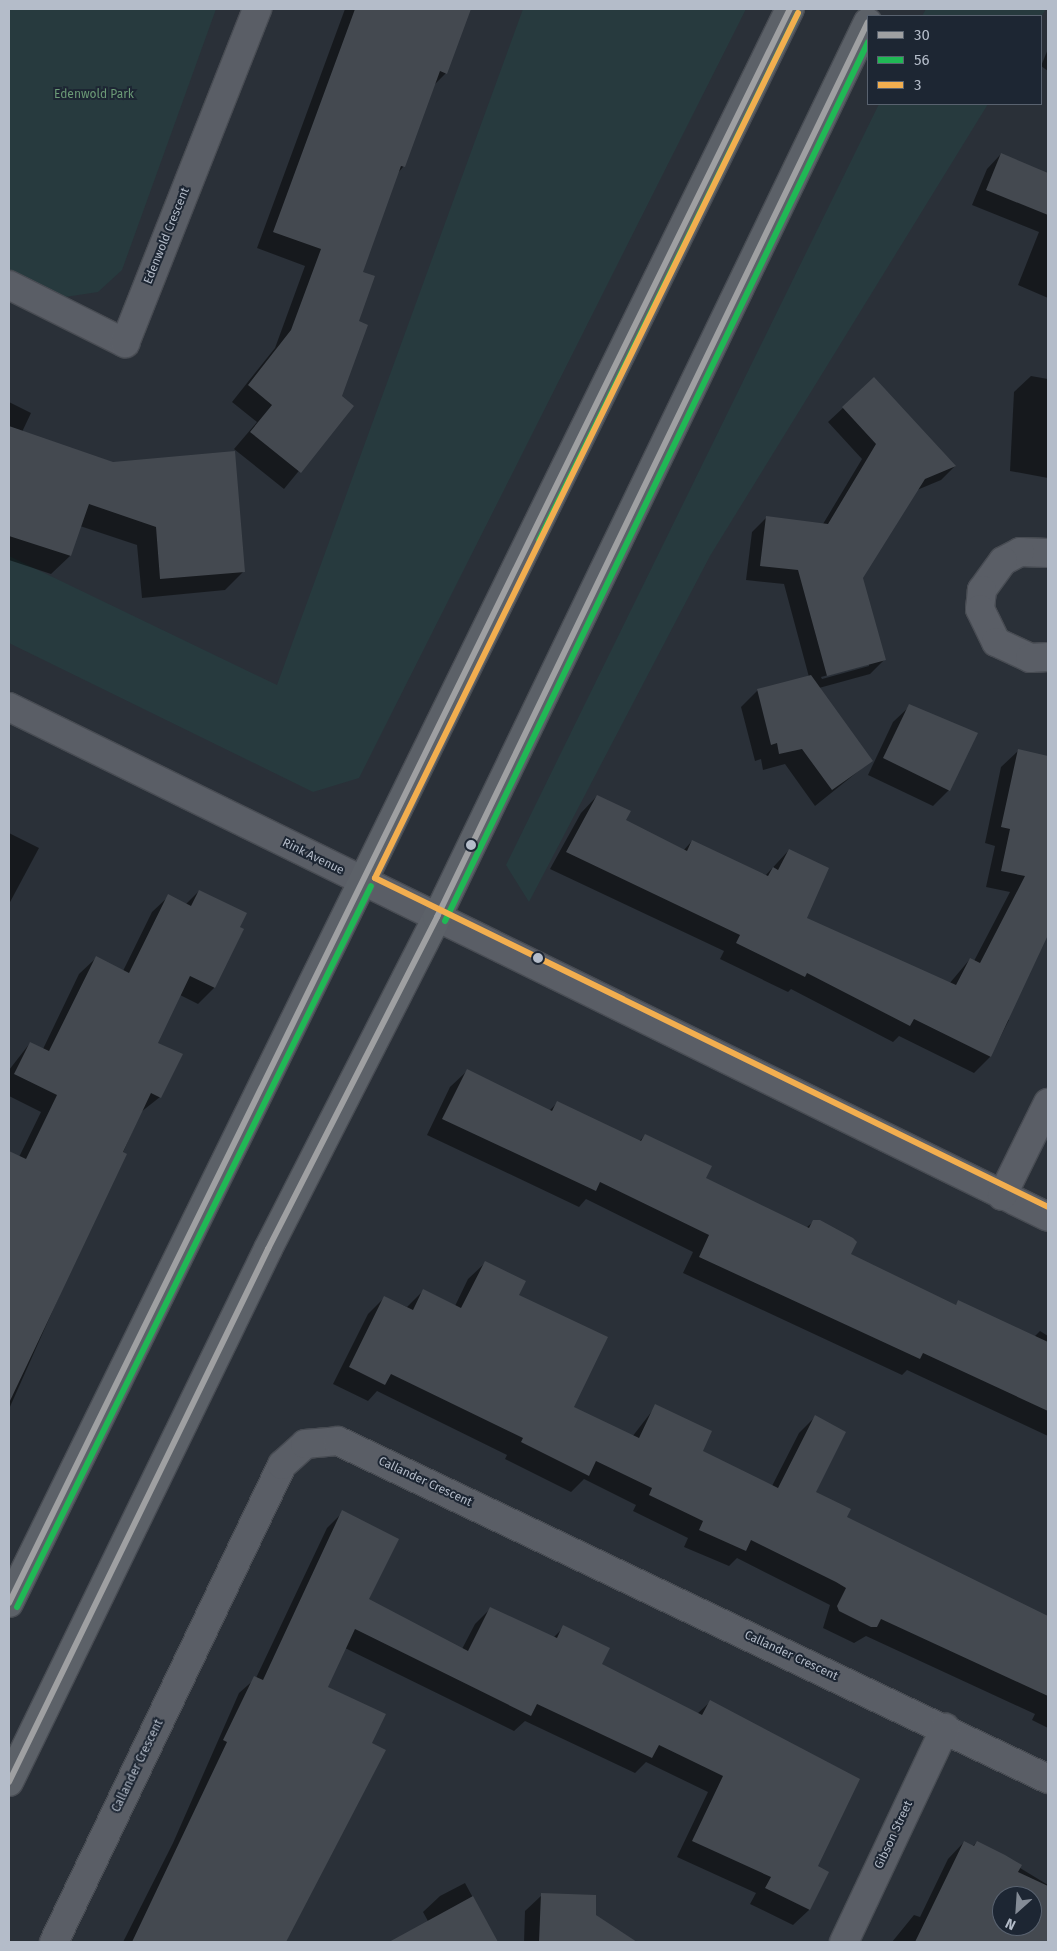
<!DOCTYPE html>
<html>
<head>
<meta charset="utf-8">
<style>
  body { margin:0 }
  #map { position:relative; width:1057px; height:1951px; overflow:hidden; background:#2a3038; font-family:"Fira Sans",sans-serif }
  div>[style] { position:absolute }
  .green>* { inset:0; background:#273a3e }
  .shadow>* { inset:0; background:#0007 }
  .building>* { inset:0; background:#444950 }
  .roads { filter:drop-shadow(1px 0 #484c53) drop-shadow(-1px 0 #484c53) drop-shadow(0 1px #484c53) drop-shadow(0 -1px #484c53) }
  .minor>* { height:28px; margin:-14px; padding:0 14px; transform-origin:14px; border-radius:14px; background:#5a5e66 }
  .major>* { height:28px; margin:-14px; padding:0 14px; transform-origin:14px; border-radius:14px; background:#5c6168 }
  .bus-1>* { height:6px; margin:-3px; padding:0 3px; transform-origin:3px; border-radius:3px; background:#9fa0a2 }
  .bus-2>* { height:6px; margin:-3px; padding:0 3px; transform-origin:3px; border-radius:3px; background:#20b855 }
  .bus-3>* { height:6px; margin:-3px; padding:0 3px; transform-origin:3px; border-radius:3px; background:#f2ae4f }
  .dots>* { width:14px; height:14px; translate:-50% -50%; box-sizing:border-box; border:2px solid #1d2633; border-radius:50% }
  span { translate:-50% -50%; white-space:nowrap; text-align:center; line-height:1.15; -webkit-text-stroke:4px #1d2633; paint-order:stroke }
  .park-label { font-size:12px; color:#6b9a76 }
  .street-label { font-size:12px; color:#b4bcc9 }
  .frame { position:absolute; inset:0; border:10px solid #b4bcc9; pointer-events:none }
  .legend { position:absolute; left:867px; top:15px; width:175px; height:90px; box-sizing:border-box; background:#1d2633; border:1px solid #59626f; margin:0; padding:6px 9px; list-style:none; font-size:15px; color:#b4bcc9 }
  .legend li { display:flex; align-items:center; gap:10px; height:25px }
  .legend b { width:25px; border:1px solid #59626f }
  .north { position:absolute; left:992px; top:1886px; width:50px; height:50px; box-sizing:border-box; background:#1d2633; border:1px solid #59626f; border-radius:50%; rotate:206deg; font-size:14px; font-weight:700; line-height:20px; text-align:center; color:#b4bcc9 }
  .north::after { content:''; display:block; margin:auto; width:18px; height:22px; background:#848b96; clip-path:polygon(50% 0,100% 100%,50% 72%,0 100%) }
</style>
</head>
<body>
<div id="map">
  <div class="green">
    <div style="clip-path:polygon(9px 9px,216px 9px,122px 270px,98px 292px,65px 297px,9px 269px)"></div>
    <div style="clip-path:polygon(523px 9px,746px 9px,359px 778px,313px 792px,9px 643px,9px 556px,277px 685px)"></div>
    <div style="clip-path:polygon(926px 9px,1046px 9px,1041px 17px,922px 16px)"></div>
    <div style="clip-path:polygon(879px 104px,988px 104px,710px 556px,529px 902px,506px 865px)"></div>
  </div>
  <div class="shadow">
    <div style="clip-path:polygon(345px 9px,470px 9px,446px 73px,434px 85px,403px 167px,397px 174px,362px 273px,357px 322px,340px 397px,352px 406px,284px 489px,234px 449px,257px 422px,232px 402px,275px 348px,305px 266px,257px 248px)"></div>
    <div style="clip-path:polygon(1048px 49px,1048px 71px,1041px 66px)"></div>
    <div style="clip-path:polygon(1001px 154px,1048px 174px,1048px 298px,1018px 285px,1039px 232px,972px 205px,987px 169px)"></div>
    <div style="clip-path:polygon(1031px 376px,1048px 379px,1048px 478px,1010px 471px,1014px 392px)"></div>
    <div style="clip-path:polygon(evenodd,874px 379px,955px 466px,941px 480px,917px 490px,862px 577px,884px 660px,870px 674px,819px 688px,871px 761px,815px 806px,785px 764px,763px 770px,761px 759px,755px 761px,741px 707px,758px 690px,809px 677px,784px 584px,746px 580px,752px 532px,766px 518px,823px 524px,862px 459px,828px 422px,874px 379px,869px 664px,869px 666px,822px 679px,821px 677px,869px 664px)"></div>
    <div style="clip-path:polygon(9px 402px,31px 413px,22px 432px,244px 571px,225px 590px,142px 598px,137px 545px,80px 526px,70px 556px,51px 574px,9px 560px)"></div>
    <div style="clip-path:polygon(910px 706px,976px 734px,949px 790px,933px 806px,868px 775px,893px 722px)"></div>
    <div style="clip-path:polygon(1018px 751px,1048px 758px,1048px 876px,1038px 926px,1048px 932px,1004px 1018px,1009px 1020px,990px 1057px,974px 1073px,899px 1036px,893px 1042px,791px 989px,788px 992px,720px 959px,724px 951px,550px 869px,581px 813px,597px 796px,625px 821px,683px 851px,692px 841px,765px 876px,789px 850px,805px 919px,949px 984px,970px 959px,974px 961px,1010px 892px,986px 887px,995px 846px,985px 843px,1001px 767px)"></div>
    <div style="clip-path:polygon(9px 833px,39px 848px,9px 904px)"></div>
    <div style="clip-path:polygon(199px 891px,243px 930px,214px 988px,198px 1004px,180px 995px,157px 1043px,160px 1097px,141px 1112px,9px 1409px,9px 1244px,18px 1225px,9px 1220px,9px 1152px,19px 1157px,41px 1112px,9px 1096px,9px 1070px,30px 1043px,43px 1049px,79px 974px,96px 958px,123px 971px,152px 912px,169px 896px,186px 904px)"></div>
    <div style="clip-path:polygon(467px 1071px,549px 1111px,557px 1103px,639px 1142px,645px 1135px,704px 1178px,806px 1228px,814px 1221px,849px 1254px,955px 1306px,959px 1302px,1034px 1337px,1040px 1331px,1048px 1336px,1048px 1436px,907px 1370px,902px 1375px,683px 1273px,693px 1252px,586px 1199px,579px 1207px,427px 1135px,450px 1087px)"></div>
    <div style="clip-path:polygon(485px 1263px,518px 1295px,572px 1407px,632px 1437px,656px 1406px,701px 1452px,772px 1486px,799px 1433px,816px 1416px,814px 1492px,845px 1518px,1048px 1617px,1048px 1728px,1032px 1720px,1035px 1714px,866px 1636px,854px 1643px,823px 1628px,830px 1605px,737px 1558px,729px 1566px,684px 1547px,688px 1538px,633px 1511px,636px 1505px,584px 1479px,571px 1492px,505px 1459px,507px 1455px,377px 1391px,368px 1401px,333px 1384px,368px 1314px,384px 1298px,407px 1307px,423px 1291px,455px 1306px,468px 1279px)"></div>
    <div style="clip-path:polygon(343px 1512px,368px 1600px,462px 1649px,475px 1624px,491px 1608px,553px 1638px,564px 1627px,600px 1664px,697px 1714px,710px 1702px,816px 1867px,809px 1910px,793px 1925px,750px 1904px,756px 1893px,677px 1857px,708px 1792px,646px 1762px,635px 1773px,525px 1721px,514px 1731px,345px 1648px,326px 1687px,370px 1744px,384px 1751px,285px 1942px,123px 1942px,173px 1843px,239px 1693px,256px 1678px,327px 1528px)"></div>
    <div style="clip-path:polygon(evenodd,964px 1842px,973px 1846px,977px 1842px,1048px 1885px,1048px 1942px,892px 1942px,914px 1915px,920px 1917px,948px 1859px,964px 1842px,1002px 1896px,1032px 1896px,1032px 1926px,1002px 1926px,1002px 1896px)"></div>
    <div style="clip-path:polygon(465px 1883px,497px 1942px,406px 1942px,429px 1923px,423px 1912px,440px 1896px)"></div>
    <div style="clip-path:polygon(542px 1895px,595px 1916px,636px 1942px,524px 1942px,525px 1911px)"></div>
  </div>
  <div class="building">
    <div style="clip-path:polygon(355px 9px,471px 9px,447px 74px,440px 71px,405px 167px,401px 166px,363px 272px,375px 276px,359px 321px,368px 325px,342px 396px,354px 406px,301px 473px,250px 432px,272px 405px,248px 385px,291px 330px,321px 249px,273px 232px)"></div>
    <div style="clip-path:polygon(1001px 153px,1048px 173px,1048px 215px,986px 190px)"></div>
    <div style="clip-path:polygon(874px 377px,956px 466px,925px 479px,863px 578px,886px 660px,827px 676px,798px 570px,760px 566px,766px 516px,828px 524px,876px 444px,842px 407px)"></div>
    <div style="clip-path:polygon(9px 426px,113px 462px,235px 451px,245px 572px,160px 579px,156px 527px,89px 504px,71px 556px,9px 536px)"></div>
    <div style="clip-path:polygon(811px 675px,873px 761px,832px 790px,802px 749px,779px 754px,777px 743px,771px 745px,757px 689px)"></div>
    <div style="clip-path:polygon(909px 704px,978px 733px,950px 791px,883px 758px)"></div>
    <div style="clip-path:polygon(1018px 749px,1048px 756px,1048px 935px,991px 1057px,914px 1019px,910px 1026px,807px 973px,805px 977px,736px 943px,740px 935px,566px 852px,597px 795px,631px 811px,626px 820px,687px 851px,692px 840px,768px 876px,773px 867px,778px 870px,789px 849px,829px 868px,807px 918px,956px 985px,970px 958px,980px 963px,1025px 876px,1001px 871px,1010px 829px,1001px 827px)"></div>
    <div style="clip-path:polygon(199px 890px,247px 913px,240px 927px,244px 929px,215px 988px,190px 976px,158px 1043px,183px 1054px,161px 1098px,151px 1093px,123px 1152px,127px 1154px,9px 1403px,9px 1151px,26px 1159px,57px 1095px,14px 1074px,30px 1042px,49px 1051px,96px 956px,129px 973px,168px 894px,191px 906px)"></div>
    <div style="clip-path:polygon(467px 1069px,552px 1111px,557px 1101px,641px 1141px,645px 1134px,712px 1166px,706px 1178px,809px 1228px,813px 1220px,820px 1220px,853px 1238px,857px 1242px,851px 1254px,956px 1305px,958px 1300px,1048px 1342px,1048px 1411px,923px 1353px,920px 1359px,699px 1257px,709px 1235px,600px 1182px,596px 1191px,442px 1119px)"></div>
    <div style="clip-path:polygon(485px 1261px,526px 1281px,519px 1295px,608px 1337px,574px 1407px,639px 1438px,655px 1404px,712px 1431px,703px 1451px,778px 1488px,815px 1415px,846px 1432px,816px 1492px,851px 1509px,847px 1517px,1048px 1616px,1048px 1696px,881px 1619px,877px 1627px,871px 1627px,839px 1611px,837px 1606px,846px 1588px,836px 1582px,751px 1540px,746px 1551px,699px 1530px,703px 1521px,649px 1495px,652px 1488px,596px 1461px,589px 1476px,521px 1442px,523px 1438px,391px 1374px,385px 1385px,349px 1367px,384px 1296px,413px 1310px,423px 1289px,461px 1308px)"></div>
    <div style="clip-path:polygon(342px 1510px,399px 1539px,369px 1599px,468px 1651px,490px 1607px,557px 1638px,563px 1625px,610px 1648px,602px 1664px,702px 1715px,710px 1700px,860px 1779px,818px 1866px,829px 1872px,810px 1910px,765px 1888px,771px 1877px,692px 1841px,723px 1776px,659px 1745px,652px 1758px,537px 1704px,531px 1716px,355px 1629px,328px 1687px,386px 1714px,372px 1743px,386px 1750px,286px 1942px,132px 1942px,227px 1742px,223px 1740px,254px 1676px,263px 1680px)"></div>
    <div style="clip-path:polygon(evenodd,964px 1841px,974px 1846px,977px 1841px,1005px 1855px,1022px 1865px,1018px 1872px,1048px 1886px,1048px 1942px,915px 1942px,964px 1841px,1002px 1896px,1032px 1896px,1032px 1926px,1002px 1926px,1002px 1896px)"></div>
    <div style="clip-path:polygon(541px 1893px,596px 1895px,596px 1915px,637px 1942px,539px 1942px)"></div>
    <div style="clip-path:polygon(473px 1896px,498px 1942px,389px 1942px,453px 1907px)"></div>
  </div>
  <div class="roads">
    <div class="minor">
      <div style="left:9px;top:285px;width:130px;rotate:26.6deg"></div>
      <div style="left:125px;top:343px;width:359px;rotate:-68.4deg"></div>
      <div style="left:1048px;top:553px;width:28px;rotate:-178deg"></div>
      <div style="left:1020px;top:552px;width:19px;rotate:152deg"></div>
      <div style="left:1003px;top:561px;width:36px;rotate:126deg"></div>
      <div style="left:982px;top:590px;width:19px;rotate:96deg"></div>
      <div style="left:980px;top:609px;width:37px;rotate:64deg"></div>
      <div style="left:996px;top:642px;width:38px;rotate:25deg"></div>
      <div style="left:1030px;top:658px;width:18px;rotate:-3deg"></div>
      <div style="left:9px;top:707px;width:1157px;rotate:26.14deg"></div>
      <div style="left:1002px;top:1196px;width:104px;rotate:-63.7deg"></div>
      <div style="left:54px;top:1942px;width:529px;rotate:-64.45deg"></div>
      <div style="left:282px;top:1465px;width:31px;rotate:-42deg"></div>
      <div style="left:305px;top:1444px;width:33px;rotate:-5deg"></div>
      <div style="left:338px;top:1441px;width:786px;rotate:25.46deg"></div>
      <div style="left:844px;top:1942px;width:237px;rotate:-64.7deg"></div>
    </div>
    <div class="major">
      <div style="left:9px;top:1603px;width:1775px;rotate:-63.9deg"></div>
      <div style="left:9px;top:1782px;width:593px;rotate:-64.08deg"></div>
      <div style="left:268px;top:1249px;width:373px;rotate:-63deg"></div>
      <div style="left:437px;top:917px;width:993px;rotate:-64.29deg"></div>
    </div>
  </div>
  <div class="bus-1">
    <div style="left:9px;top:1603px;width:1775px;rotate:-63.9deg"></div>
    <div style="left:9px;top:1782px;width:593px;rotate:-64.08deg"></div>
    <div style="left:268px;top:1249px;width:373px;rotate:-63deg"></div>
    <div style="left:437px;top:917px;width:993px;rotate:-64.29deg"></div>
  </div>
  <div class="bus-2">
    <div style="left:539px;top:540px;width:587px;rotate:-63.83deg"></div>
    <div style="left:445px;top:921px;width:975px;rotate:-64.3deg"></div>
    <div style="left:17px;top:1607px;width:803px;rotate:-63.85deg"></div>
  </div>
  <div class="bus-3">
    <div style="left:798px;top:13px;width:963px;rotate:116.06deg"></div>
    <div style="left:375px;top:878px;width:749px;rotate:26.05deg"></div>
  </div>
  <div class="dots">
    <div style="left:471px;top:845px;background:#b4bcc9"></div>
    <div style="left:538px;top:958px;background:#b4bcc9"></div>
  </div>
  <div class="park-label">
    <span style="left:94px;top:95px">Edenwold Park</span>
  </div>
  <div class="street-label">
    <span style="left:167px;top:236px;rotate:-68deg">Edenwold Crescent</span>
    <span style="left:313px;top:857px;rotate:26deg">Rink Avenue</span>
    <span style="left:425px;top:1482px;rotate:25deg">Callander Crescent</span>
    <span style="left:791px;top:1656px;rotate:25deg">Callander Crescent</span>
    <span style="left:138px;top:1766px;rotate:-64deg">Callander Crescent</span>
    <span style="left:894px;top:1835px;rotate:-65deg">Gibson Street</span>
  </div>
  <div class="frame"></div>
  <ul class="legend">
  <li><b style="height:6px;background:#9fa0a2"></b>30</li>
  <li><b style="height:6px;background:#20b855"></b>56</li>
  <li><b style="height:6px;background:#f2ae4f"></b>3</li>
  </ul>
  <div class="north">N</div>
</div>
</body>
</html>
